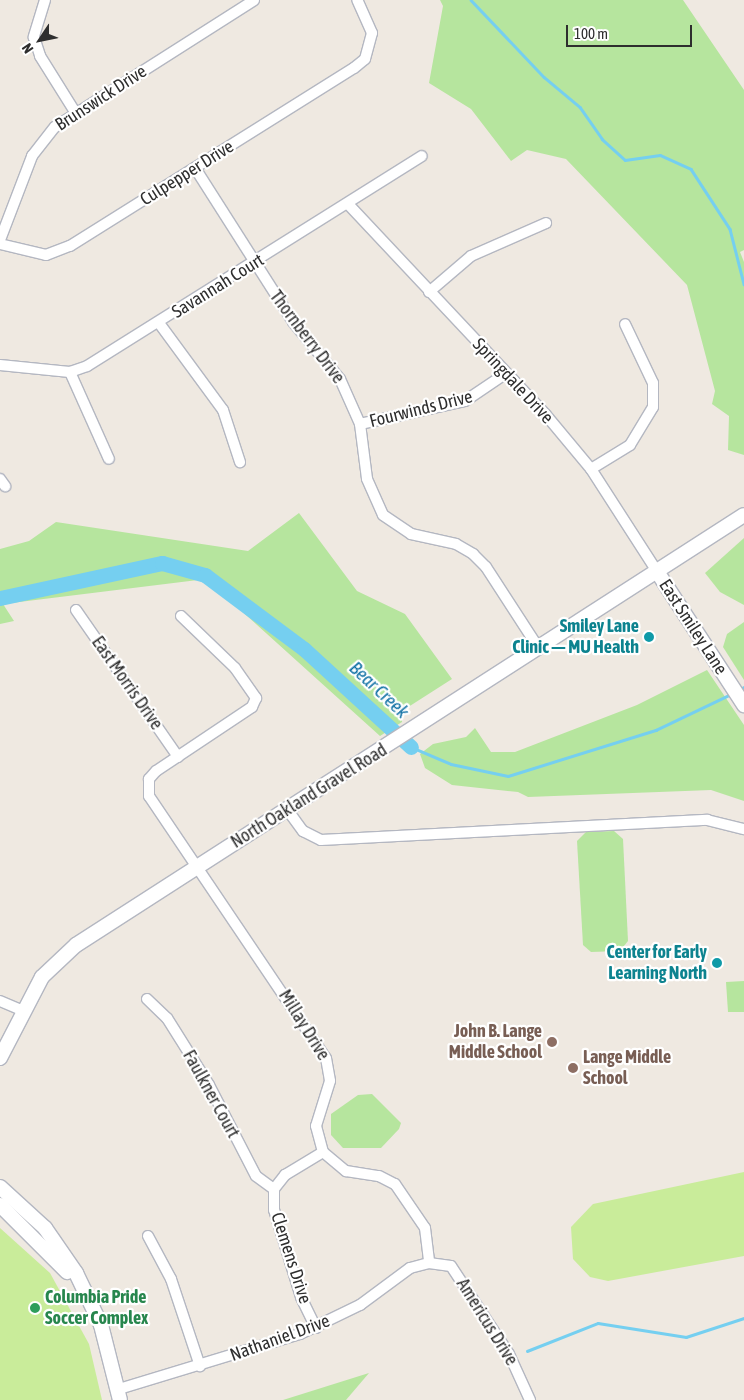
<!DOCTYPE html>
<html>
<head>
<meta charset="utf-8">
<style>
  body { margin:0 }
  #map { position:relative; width:744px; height:1400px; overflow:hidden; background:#efe9e1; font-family:"Asap Condensed",sans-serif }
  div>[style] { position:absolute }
  .green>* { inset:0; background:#b6e59e }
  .pitch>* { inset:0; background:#c9ec9a }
  .stream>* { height:2.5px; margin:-1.25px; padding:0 1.25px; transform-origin:1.25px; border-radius:1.25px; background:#75cff0 }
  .river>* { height:15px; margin:-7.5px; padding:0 7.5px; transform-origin:7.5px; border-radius:7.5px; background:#75cff0 }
  .roads { filter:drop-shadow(1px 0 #b4b7c1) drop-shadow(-1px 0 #b4b7c1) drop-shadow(0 1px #b4b7c1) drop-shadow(0 -1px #b4b7c1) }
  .street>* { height:10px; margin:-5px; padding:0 5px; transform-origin:5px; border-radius:5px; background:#fff }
  .secondary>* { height:14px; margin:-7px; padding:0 7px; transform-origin:7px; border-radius:7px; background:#fff }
  .dots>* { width:14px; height:14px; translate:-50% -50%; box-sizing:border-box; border:2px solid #fff; border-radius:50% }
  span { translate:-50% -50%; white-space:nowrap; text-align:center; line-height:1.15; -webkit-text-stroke:4.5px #fff; paint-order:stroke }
  .street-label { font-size:18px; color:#2e2e2e }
  .culture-label { font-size:18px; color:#0d838f; font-weight:700 }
  .right { translate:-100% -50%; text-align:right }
  .education-label { font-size:18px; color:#785e54; font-weight:700 }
  .left { translate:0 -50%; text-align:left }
  .leisure-label { font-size:18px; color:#27864d; font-weight:700 }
  .water-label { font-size:19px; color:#0d6fa3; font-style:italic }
  .north { position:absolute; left:15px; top:15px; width:50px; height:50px; -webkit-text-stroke:4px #fff; paint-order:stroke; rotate:236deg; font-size:14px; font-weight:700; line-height:20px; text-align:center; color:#2e2e2e }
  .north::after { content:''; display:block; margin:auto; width:18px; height:22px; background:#2e2e2e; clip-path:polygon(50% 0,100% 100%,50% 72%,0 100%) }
  .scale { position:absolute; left:566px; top:25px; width:126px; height:22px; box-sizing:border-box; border:2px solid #2e2e2e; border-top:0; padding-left:6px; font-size:15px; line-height:18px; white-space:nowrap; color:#2e2e2e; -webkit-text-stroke:4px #fff; paint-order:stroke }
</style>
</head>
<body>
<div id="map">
  <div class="green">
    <div style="clip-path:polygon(440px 0,683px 0,744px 90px,744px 250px,740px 252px,744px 262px,744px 455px,728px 450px,729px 416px,712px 404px,715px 391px,687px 285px,566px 159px,527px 150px,511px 161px,471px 109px,429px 83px,443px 6px)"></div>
    <div style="clip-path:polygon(299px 513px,357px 591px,405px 614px,452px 679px,402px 711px,402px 722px,380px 736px,206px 579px,3px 604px,14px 621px,0 624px,0 549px,29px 541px,56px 522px,248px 551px)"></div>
    <div style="clip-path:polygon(744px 538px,744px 605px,720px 592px,705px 573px)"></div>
    <div style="clip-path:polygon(744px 622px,744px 680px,723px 647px,727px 634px)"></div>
    <div style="clip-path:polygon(707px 670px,744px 725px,744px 801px,711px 790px,528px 797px,518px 792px,452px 785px,425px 768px,420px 754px,433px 744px,466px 737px,475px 728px,491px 752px,515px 752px,637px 705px)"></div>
    <div style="clip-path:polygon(614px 831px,623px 839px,628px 941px,620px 951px,591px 952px,583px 945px,577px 841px,586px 832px)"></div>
    <div style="clip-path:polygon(744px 981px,744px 1012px,728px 1012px,726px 982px)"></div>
    <div style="clip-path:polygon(372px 1094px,401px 1123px,399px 1129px,381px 1148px,343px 1148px,331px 1135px,331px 1114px,358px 1095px)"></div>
    <div style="clip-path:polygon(369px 1373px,346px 1400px,283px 1400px)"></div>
  </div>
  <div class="pitch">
    <div style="clip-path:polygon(744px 1172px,744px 1256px,608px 1281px,590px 1277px,573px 1259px,571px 1227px,593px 1204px)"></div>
    <div style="clip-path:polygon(0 1228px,50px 1273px,89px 1344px,102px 1400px,0 1400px)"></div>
  </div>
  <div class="stream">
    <div style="left:471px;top:0;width:106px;rotate:46.5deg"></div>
    <div style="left:544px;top:77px;width:47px;rotate:39.8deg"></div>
    <div style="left:580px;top:107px;width:39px;rotate:55deg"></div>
    <div style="left:602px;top:139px;width:31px;rotate:42deg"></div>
    <div style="left:625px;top:160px;width:35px;rotate:-8deg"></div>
    <div style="left:660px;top:155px;width:34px;rotate:24deg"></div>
    <div style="left:691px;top:169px;width:72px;rotate:57deg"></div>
    <div style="left:730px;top:229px;width:57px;rotate:75.7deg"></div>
    <div style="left:738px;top:690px;width:7px;rotate:-27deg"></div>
    <div style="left:411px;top:747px;width:43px;rotate:23deg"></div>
    <div style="left:451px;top:764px;width:58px;rotate:11.9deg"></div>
    <div style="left:508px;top:776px;width:155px;rotate:-17.3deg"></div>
    <div style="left:656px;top:730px;width:83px;rotate:-25.6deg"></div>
    <div style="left:527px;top:1351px;width:76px;rotate:-21.5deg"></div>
    <div style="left:598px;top:1323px;width:89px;rotate:9deg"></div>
    <div style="left:686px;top:1337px;width:61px;rotate:-18.1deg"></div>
  </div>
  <div class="river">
    <div style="left:0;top:598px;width:166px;rotate:-12.2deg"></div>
    <div style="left:162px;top:563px;width:45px;rotate:15.6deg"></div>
    <div style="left:205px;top:575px;width:124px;rotate:36.8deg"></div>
    <div style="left:304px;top:649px;width:145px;rotate:42.5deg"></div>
  </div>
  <div class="roads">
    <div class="street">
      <div style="left:45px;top:0;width:39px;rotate:107deg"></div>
      <div style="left:34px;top:37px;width:20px;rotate:72deg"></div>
      <div style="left:40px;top:56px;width:66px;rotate:58deg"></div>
      <div style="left:195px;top:168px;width:183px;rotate:57.5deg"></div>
      <div style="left:293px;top:322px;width:74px;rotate:50.5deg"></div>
      <div style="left:340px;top:379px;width:49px;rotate:66deg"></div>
      <div style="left:360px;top:424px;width:55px;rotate:82.7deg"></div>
      <div style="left:367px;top:479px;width:39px;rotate:66deg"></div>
      <div style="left:383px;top:515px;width:34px;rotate:34deg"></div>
      <div style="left:411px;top:534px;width:46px;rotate:12.5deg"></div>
      <div style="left:456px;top:544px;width:20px;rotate:30deg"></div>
      <div style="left:473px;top:554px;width:18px;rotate:45deg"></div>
      <div style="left:486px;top:567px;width:95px;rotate:57deg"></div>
      <div style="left:348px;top:204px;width:289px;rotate:46.8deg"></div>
      <div style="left:546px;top:415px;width:70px;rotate:50.2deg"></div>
      <div style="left:591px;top:469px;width:124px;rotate:57.2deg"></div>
      <div style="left:0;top:240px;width:90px;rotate:-69.1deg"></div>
      <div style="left:32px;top:156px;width:37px;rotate:-52deg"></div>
      <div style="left:55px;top:127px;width:236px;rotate:-32.5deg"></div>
      <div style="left:0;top:244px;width:47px;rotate:13.4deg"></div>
      <div style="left:46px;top:255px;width:26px;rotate:-21deg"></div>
      <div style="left:70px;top:246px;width:335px;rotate:-32.1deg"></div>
      <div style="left:354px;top:68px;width:14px;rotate:-39deg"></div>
      <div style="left:365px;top:59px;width:27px;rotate:-75deg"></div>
      <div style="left:372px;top:33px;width:36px;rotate:-114deg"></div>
      <div style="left:429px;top:292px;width:55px;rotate:-40.6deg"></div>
      <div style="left:471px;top:256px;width:82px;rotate:-23.7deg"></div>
      <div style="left:159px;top:323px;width:108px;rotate:53.7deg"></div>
      <div style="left:223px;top:410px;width:55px;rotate:71.9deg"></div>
      <div style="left:0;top:365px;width:70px;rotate:5.7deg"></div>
      <div style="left:70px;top:372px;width:18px;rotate:-19deg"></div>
      <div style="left:87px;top:366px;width:395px;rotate:-32.1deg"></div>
      <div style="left:70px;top:372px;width:95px;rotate:65.9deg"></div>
      <div style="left:360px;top:424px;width:107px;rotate:-12.4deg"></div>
      <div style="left:465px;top:401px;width:48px;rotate:-34deg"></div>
      <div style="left:591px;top:469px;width:46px;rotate:-31.6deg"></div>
      <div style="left:630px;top:445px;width:44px;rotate:-58.8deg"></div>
      <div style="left:653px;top:407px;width:24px;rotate:-90deg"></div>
      <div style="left:653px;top:383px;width:65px;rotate:-115.4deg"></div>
      <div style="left:0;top:479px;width:9px;rotate:54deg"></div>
      <div style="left:76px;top:610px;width:179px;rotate:55.2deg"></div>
      <div style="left:181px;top:616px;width:75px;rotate:43.9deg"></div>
      <div style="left:235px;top:668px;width:37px;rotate:55deg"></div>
      <div style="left:256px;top:698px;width:10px;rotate:114deg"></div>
      <div style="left:252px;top:707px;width:115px;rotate:146.3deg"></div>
      <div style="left:156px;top:771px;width:11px;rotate:131deg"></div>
      <div style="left:149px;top:779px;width:17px;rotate:90deg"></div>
      <div style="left:149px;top:796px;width:316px;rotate:56deg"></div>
      <div style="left:326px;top:1058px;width:23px;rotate:80deg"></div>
      <div style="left:330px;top:1081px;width:47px;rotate:107.3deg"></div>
      <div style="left:316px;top:1126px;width:27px;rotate:75deg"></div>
      <div style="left:323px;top:1152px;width:30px;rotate:40deg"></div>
      <div style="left:346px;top:1171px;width:33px;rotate:9deg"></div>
      <div style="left:379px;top:1176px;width:18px;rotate:27deg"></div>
      <div style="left:395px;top:1184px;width:53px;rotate:55.7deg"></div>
      <div style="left:425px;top:1228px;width:35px;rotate:83deg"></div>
      <div style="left:289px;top:812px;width:24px;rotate:54deg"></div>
      <div style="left:303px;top:831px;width:20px;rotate:27deg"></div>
      <div style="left:321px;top:840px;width:387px;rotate:-3deg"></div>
      <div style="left:707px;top:820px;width:38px;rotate:14deg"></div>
      <div style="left:147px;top:999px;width:28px;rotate:44deg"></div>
      <div style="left:167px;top:1018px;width:79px;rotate:57.9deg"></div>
      <div style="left:209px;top:1085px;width:102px;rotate:62.7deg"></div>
      <div style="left:256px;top:1176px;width:22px;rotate:36deg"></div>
      <div style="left:0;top:1001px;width:25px;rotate:23deg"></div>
      <div style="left:148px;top:1236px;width:49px;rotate:61.9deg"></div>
      <div style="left:171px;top:1279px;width:92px;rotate:71.6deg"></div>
      <div style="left:316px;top:1328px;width:34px;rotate:-116deg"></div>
      <div style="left:301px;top:1297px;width:91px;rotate:-107.2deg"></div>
      <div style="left:274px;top:1210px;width:21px;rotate:-90deg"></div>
      <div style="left:274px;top:1189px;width:18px;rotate:-52deg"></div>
      <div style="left:285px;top:1175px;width:44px;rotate:-31.2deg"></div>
      <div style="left:119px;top:1389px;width:189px;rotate:-16.9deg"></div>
      <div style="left:300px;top:1334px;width:67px;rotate:-25.8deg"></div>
      <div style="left:360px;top:1305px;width:62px;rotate:-36.5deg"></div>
      <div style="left:410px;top:1268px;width:20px;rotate:-15deg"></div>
      <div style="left:429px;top:1263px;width:22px;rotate:8deg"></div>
      <div style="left:451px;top:1266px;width:105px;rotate:56.6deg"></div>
      <div style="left:509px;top:1354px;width:51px;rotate:65.5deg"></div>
    </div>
    <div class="secondary">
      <div style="left:658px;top:573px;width:158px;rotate:56.9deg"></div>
      <div style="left:0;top:1058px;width:91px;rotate:-62.6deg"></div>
      <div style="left:42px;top:977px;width:47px;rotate:-43.3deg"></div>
      <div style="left:76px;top:945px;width:794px;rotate:-32.77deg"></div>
      <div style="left:0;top:1187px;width:61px;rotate:42.3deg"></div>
      <div style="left:45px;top:1228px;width:55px;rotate:55.4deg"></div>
      <div style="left:76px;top:1273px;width:58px;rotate:64.3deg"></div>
      <div style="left:101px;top:1325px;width:77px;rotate:75.8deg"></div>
      <div style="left:0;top:1205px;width:95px;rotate:45deg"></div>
    </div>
  </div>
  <div class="dots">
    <div style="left:649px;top:637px;background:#0f9aa8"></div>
    <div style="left:717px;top:963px;background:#0f9aa8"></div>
    <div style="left:552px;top:1042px;background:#8d6e63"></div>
    <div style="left:573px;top:1068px;background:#8d6e63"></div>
    <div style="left:35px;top:1308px;background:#2e9e5b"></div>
  </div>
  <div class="street-label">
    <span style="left:101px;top:98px;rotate:-33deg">Brunswick Drive</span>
    <span style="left:187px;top:173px;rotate:-32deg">Culpepper Drive</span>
    <span style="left:218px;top:286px;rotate:-32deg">Savannah Court</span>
    <span style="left:307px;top:337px;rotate:53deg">Thornberry Drive</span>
    <span style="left:513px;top:381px;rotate:47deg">Springdale Drive</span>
    <span style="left:421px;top:409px;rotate:-14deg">Fourwinds Drive</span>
    <span style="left:693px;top:627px;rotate:57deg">East Smiley Lane</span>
    <span style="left:127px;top:683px;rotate:55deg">East Morris Drive</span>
    <span style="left:309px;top:796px;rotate:-32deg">North Oakland Gravel Road</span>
    <span style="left:304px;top:1025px;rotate:58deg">Millay Drive</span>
    <span style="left:211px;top:1094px;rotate:61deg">Faulkner Court</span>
    <span style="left:291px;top:1258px;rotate:72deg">Clemens Drive</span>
    <span style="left:487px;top:1322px;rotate:58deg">Americus Drive</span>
    <span style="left:280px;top:1338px;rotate:-20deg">Nathaniel Drive</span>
  </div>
  <div class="culture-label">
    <span class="right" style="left:639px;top:637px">Smiley Lane<br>Clinic — MU Health</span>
    <span class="right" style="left:707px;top:963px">Center for Early<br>Learning North</span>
  </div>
  <div class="education-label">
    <span class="right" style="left:542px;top:1042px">John B. Lange<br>Middle School</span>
    <span class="left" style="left:583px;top:1068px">Lange Middle<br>School</span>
  </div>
  <div class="leisure-label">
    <span class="left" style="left:45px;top:1308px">Columbia Pride<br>Soccer Complex</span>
  </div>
  <div class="water-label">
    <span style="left:379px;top:690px;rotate:43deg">Bear Creek</span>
  </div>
  <div class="north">N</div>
  <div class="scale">100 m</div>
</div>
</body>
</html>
